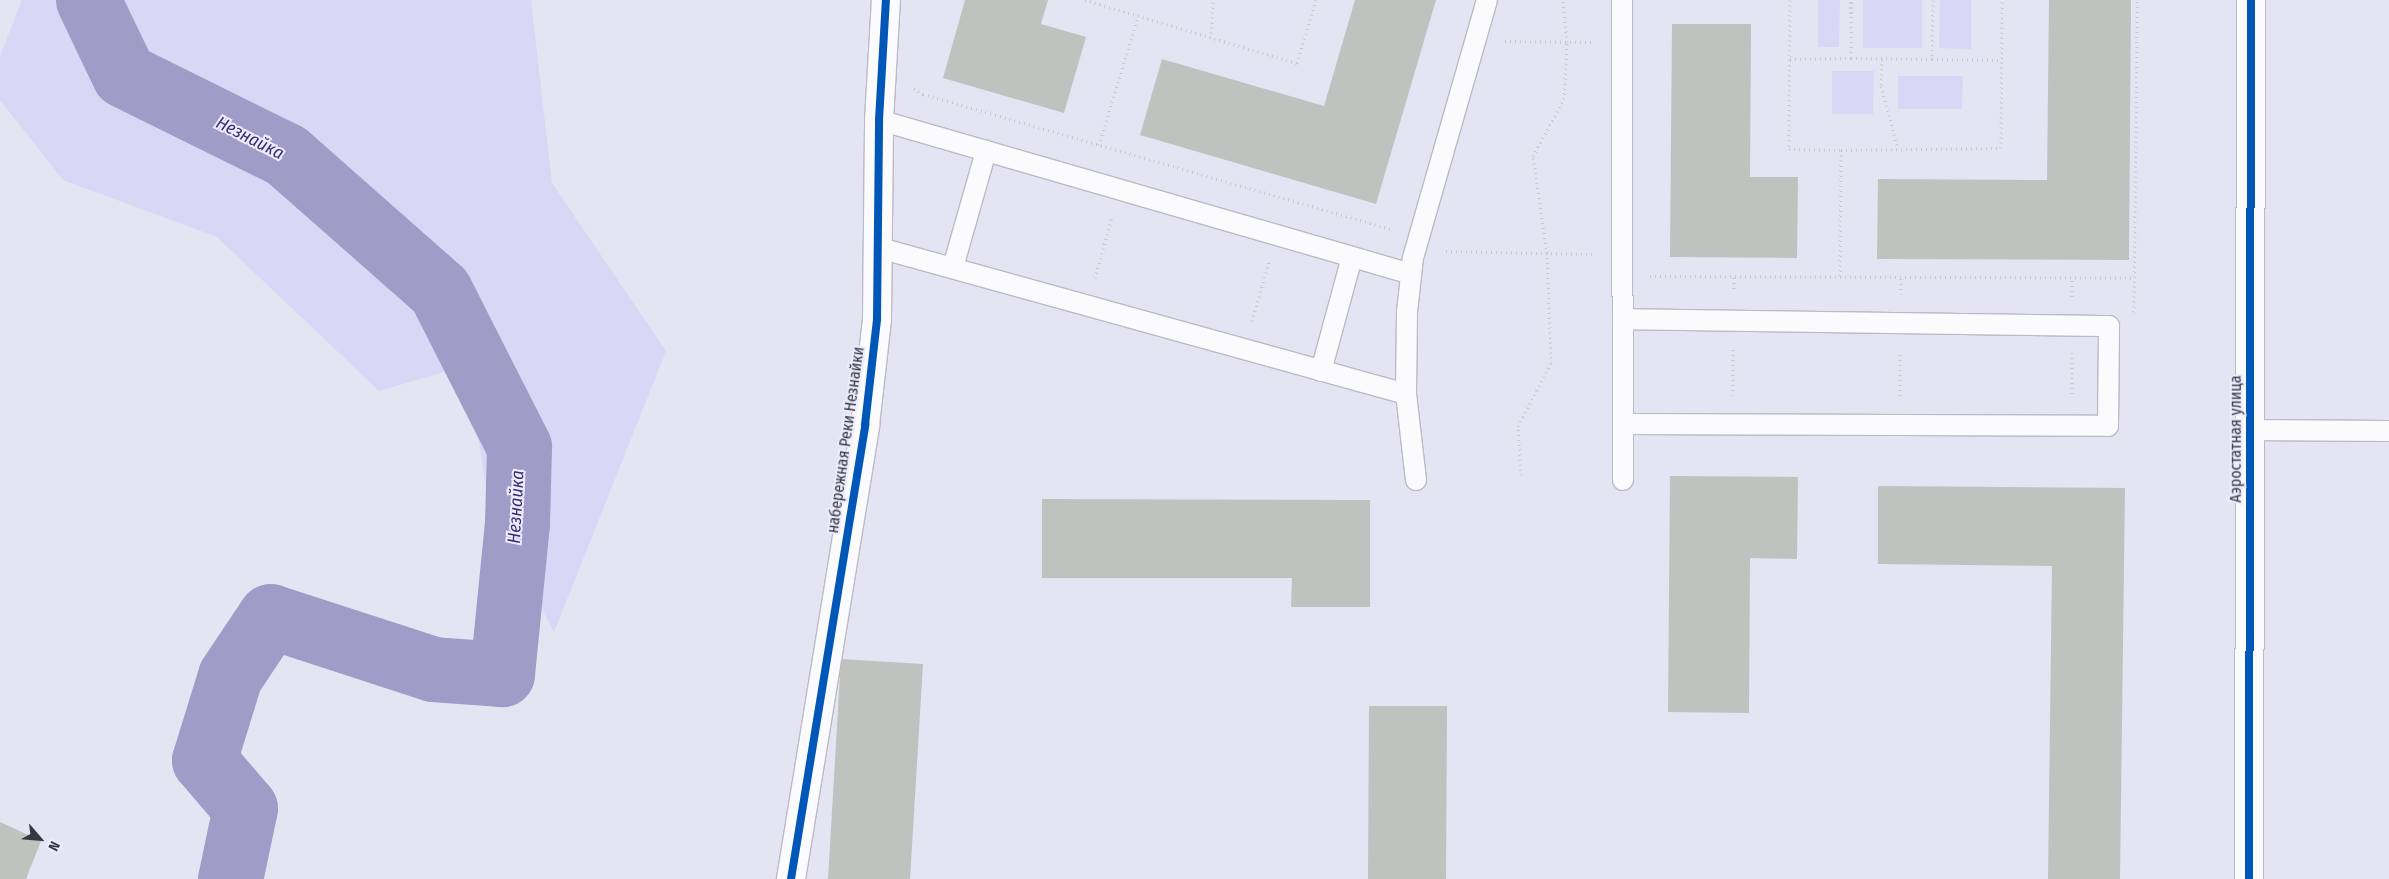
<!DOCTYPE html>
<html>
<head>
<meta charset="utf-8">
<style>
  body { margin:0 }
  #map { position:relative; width:2389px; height:879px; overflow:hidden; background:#e5e4f3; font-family:"Fira Sans Condensed",sans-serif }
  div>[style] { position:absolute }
  .green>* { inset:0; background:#d9d7f6 }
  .river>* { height:65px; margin:-32.5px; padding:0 32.5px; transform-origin:32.5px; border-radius:32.5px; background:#9f9cc8 }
  .building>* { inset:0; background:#bfc2be }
  .path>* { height:3px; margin-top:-1.5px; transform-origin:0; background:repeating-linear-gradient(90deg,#c7c7cc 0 1px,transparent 0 5px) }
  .roads { filter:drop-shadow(1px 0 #bbbac6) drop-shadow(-1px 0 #bbbac6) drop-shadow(0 1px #bbbac6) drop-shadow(0 -1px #bbbac6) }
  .lane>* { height:20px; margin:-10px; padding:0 10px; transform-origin:10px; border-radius:10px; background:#fbfbfd }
  .street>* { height:28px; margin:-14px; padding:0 14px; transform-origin:14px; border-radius:14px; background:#fbfbfd }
  .cycleway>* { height:8px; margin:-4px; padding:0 4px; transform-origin:4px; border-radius:4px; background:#0057b8 }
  span { translate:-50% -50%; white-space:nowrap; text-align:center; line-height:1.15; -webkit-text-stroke:4px #edecfd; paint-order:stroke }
  .street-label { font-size:16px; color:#373742 }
  .water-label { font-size:18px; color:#3a2e74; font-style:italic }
  .north { position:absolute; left:15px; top:814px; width:50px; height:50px; -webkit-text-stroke:4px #edecfd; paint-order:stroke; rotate:117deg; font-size:14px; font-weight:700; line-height:20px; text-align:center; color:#373742 }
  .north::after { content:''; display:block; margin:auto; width:18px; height:22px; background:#373742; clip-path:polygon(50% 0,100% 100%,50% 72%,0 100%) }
</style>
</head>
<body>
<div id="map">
  <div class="green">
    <div style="clip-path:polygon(22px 0,531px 0,552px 183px,666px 351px,554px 632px,489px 509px,468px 365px,379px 391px,217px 237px,63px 180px,0 100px,0 56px)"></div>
    <div style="clip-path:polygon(1818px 0,1840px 0,1839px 47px,1818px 47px)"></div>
    <div style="clip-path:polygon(1863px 0,1922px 0,1922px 48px,1863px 48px)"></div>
    <div style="clip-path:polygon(1940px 0,1971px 0,1971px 49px,1939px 48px)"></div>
    <div style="clip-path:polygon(1832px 71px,1874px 71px,1873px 114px,1832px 114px)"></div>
    <div style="clip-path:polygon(1898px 76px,1963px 76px,1962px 109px,1898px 109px)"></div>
  </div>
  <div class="river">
    <div style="left:88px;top:0;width:83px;rotate:64.4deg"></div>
    <div style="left:124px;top:75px;width:181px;rotate:26.3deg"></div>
    <div style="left:286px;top:155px;width:205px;rotate:41.4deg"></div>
    <div style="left:440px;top:291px;width:175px;rotate:63.1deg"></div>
    <div style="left:519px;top:447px;width:76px;rotate:91.5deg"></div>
    <div style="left:517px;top:523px;width:152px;rotate:95.7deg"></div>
    <div style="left:502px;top:674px;width:69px;rotate:-175.9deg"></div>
    <div style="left:433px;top:669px;width:171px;rotate:-162deg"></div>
    <div style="left:270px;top:616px;width:72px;rotate:123.7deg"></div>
    <div style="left:230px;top:676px;width:88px;rotate:107.2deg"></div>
    <div style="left:204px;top:760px;width:63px;rotate:49.5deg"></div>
    <div style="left:245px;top:808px;width:73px;rotate:101.9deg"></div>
  </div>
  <div class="building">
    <div style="clip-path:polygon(965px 0,1048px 0,1041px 24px,1086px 37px,1064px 113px,943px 78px)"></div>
    <div style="clip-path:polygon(1355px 0,1436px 0,1376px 204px,1140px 135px,1162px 59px,1324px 106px)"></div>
    <div style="clip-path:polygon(2049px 0,2131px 0,2129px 260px,1877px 259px,1878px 179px,2047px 180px)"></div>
    <div style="clip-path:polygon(1672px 24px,1751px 24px,1750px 177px,1798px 177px,1797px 258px,1670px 257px)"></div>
    <div style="clip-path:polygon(1670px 476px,1798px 477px,1797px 559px,1750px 558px,1749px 713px,1668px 712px)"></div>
    <div style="clip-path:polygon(1878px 486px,2125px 488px,2120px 879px,2048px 879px,2052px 566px,1878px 564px)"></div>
    <div style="clip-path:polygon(1042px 499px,1370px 500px,1370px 607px,1291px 607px,1292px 578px,1042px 578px)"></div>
    <div style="clip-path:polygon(841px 659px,923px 664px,910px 879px,828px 879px)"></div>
    <div style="clip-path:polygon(1369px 706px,1447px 706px,1446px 879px,1368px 879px)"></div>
    <div style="clip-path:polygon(0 822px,41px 841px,26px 879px,0 879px)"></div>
  </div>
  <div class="path">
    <div style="left:1085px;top:0;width:221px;rotate:16.6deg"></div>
    <div style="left:1297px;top:63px;width:66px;rotate:-73.2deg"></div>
    <div style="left:1790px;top:0;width:149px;rotate:90.4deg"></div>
    <div style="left:1789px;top:149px;width:52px;rotate:1.1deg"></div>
    <div style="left:1933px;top:0;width:59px;rotate:91deg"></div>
    <div style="left:1932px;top:59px;width:70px;rotate:0.8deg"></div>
    <div style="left:1211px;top:38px;width:38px;rotate:-87deg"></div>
    <div style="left:1505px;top:41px;width:89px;rotate:0.6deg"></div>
    <div style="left:1851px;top:58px;width:81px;rotate:0.7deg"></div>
    <div style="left:1790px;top:59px;width:61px;rotate:-0.9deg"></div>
    <div style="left:1851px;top:58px;width:58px;rotate:-90deg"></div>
    <div style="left:1882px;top:59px;width:27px;rotate:92deg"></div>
    <div style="left:1881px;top:86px;width:65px;rotate:74.9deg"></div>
    <div style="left:914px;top:88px;width:11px;rotate:34deg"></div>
    <div style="left:923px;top:94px;width:488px;rotate:16.1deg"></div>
    <div style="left:1099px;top:145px;width:134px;rotate:-73.1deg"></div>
    <div style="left:1446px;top:251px;width:149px;rotate:1.2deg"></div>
    <div style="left:1650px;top:276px;width:485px;rotate:0.2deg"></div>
    <div style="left:1840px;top:276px;width:126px;rotate:-89.5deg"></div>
    <div style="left:1841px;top:150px;width:160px;rotate:-0.7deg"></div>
    <div style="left:2001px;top:148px;width:148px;rotate:-89.6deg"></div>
    <div style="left:1095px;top:278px;width:63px;rotate:-74.4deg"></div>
    <div style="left:1734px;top:293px;width:17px;rotate:-90deg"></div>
    <div style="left:1901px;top:294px;width:17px;rotate:-90deg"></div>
    <div style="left:2072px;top:297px;width:19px;rotate:-90deg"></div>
    <div style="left:2134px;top:312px;width:312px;rotate:-89.4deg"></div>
    <div style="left:1252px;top:321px;width:61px;rotate:-73.9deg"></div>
    <div style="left:2072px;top:353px;width:44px;rotate:90deg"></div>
    <div style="left:1733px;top:395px;width:46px;rotate:-90deg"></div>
    <div style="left:1900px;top:396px;width:44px;rotate:-90deg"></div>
    <div style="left:1521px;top:475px;width:49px;rotate:-93.5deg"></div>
    <div style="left:1518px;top:426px;width:71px;rotate:-62.4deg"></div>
    <div style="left:1551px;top:363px;width:110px;rotate:-92.1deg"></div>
    <div style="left:1547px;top:253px;width:98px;rotate:-98.2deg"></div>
    <div style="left:1533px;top:156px;width:65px;rotate:-61.5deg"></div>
    <div style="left:1564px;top:99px;width:57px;rotate:-87deg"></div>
    <div style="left:1567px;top:42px;width:42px;rotate:-95.4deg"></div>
  </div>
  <div class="roads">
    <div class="lane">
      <div style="left:1622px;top:0;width:480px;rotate:89.9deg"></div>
      <div style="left:879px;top:120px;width:554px;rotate:16.14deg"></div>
      <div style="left:876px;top:247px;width:550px;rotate:15.5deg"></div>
      <div style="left:953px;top:267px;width:121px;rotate:-74.1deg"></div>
      <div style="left:1321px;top:371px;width:118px;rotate:-74.8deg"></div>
      <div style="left:1623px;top:424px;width:485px;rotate:0.2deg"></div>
      <div style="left:2108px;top:426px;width:100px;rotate:-89.4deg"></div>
      <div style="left:2109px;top:326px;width:486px;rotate:-179.2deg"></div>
      <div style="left:2250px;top:430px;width:139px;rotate:0.4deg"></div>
      <div style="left:1416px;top:480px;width:87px;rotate:-96.6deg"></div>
      <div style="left:1406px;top:394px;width:82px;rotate:-89.3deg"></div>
      <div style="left:1407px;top:312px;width:54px;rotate:-83.7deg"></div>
      <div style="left:1413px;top:258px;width:268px;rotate:-74deg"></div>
    </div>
    <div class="street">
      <div style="left:791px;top:879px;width:460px;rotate:-80.7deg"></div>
      <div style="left:865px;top:425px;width:107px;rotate:-83.5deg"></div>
      <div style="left:877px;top:319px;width:199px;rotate:-89.4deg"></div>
      <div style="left:879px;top:120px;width:120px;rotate:-86.7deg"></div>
      <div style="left:2249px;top:879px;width:879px;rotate:-89.87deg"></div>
    </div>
  </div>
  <div class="cycleway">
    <div style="left:791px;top:879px;width:460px;rotate:-80.7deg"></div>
    <div style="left:865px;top:425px;width:107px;rotate:-83.5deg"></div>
    <div style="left:877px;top:319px;width:199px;rotate:-89.4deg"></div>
    <div style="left:879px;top:120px;width:120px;rotate:-86.7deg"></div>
    <div style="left:2249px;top:879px;width:879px;rotate:-89.87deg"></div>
  </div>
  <div class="street-label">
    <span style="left:2236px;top:439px;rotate:-90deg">Аэростатная улица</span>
    <span style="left:846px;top:440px;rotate:-82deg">набережная Реки Незнайки</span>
  </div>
  <div class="water-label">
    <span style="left:250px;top:138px;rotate:27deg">Незнайка</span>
    <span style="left:516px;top:507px;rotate:-87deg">Незнайка</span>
  </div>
  <div class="north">N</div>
</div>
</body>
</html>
